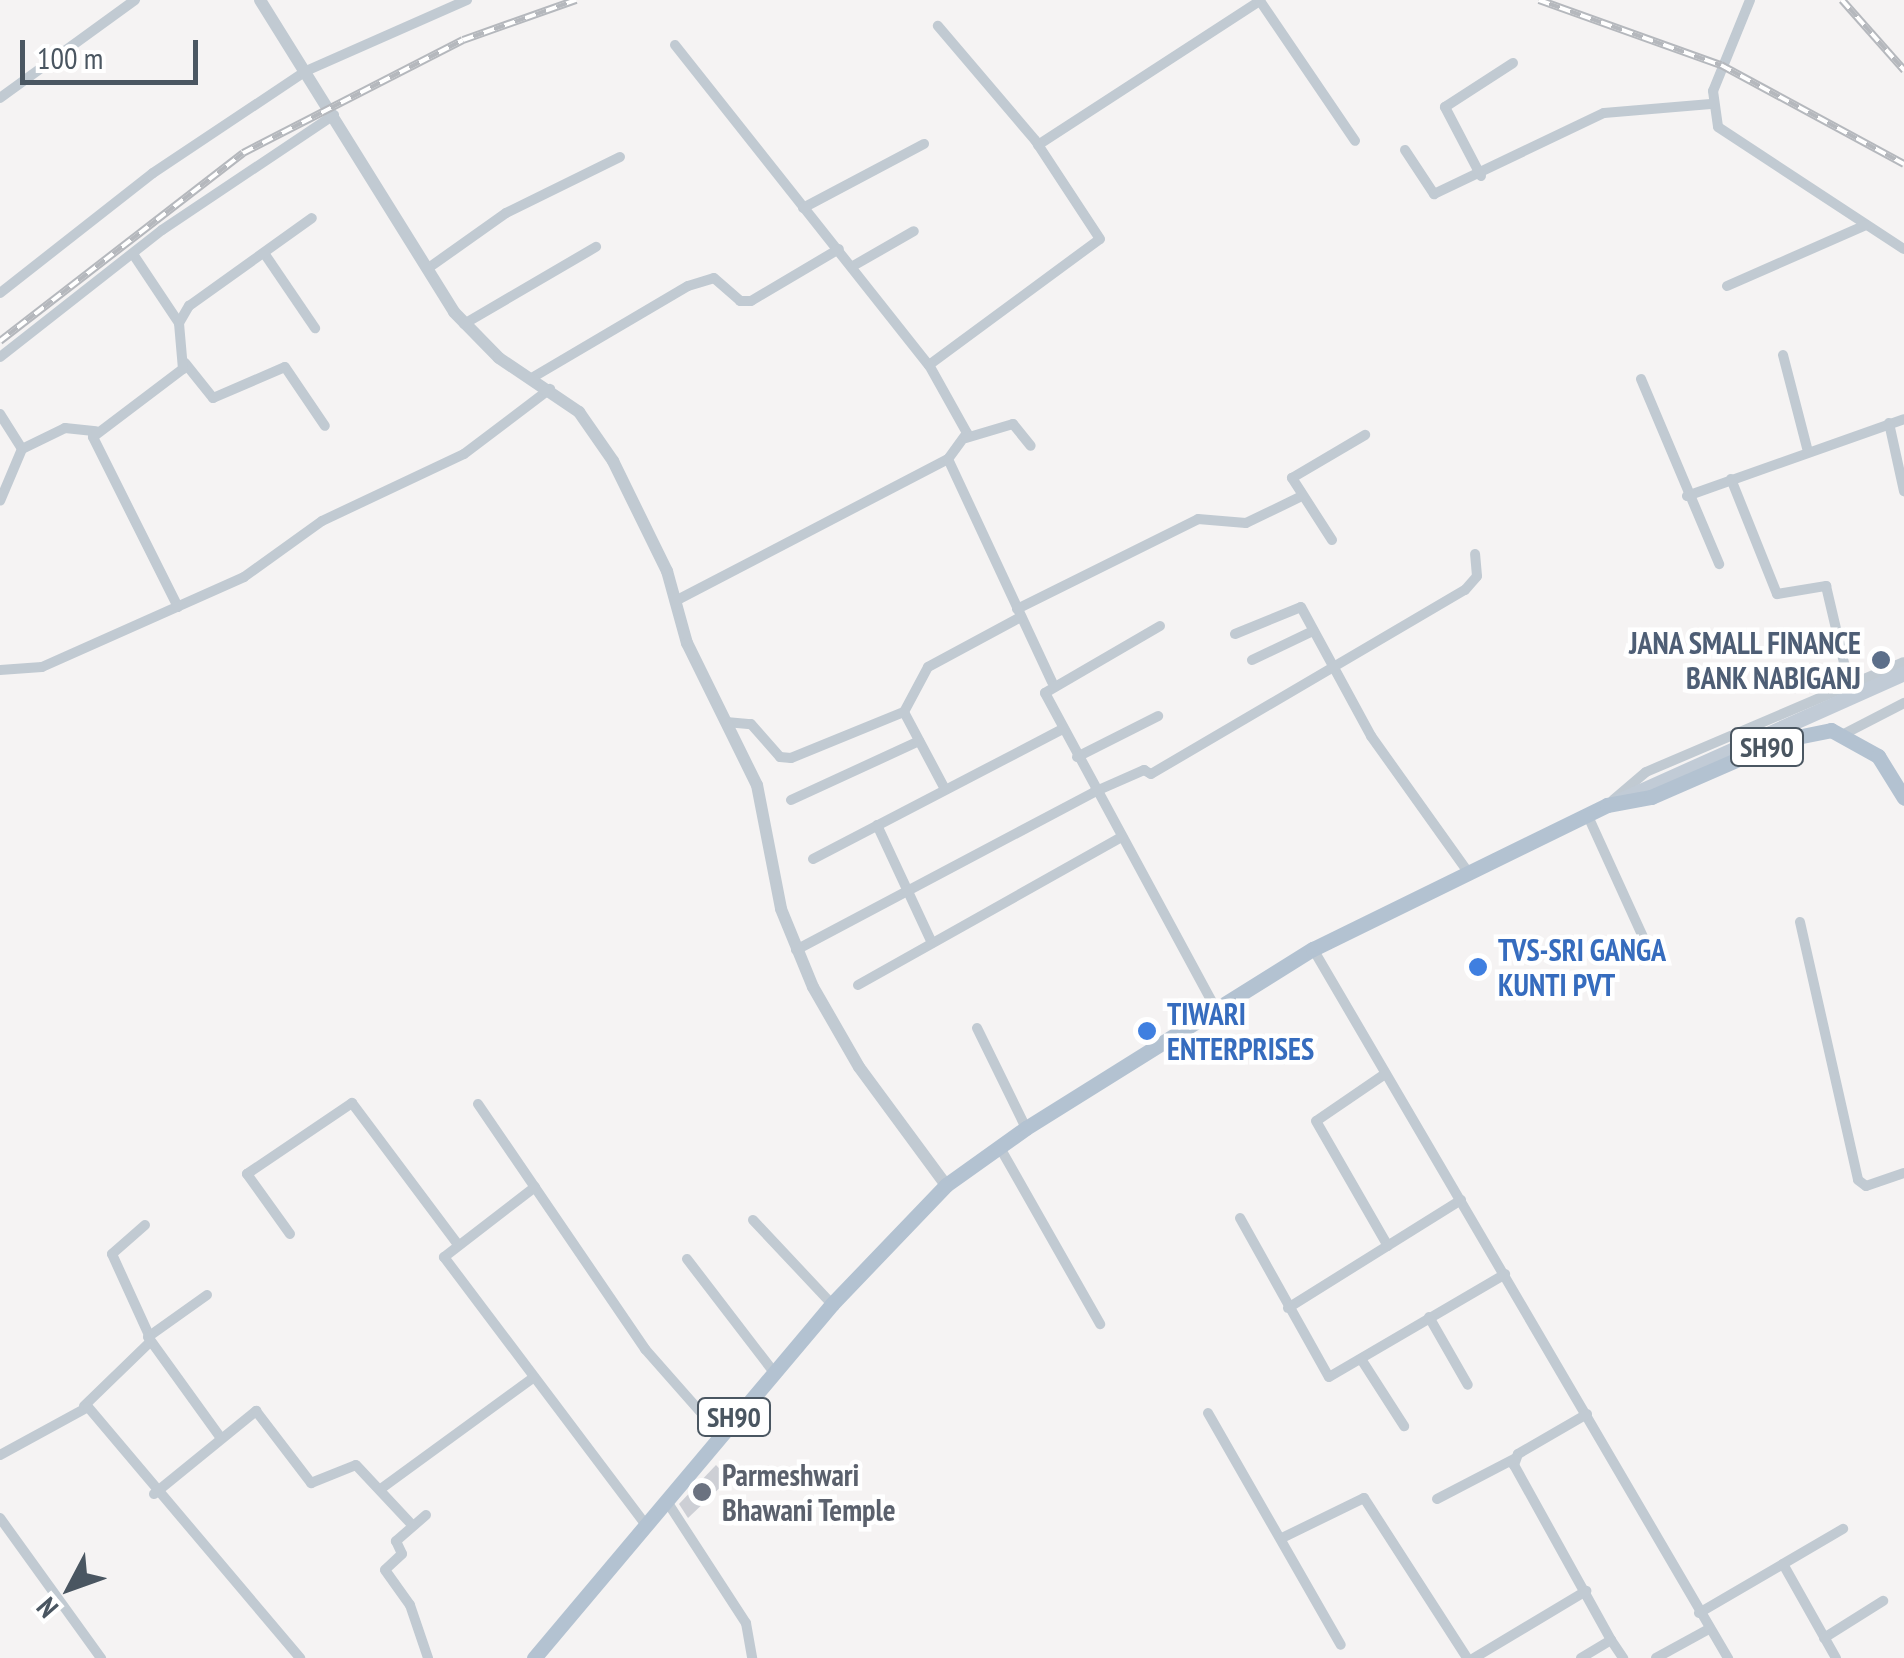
<!DOCTYPE html>
<html>
<head>
<meta charset="utf-8">
<style>
  body { margin:0 }
  #map { position:relative; width:1904px; height:1658px; overflow:hidden; background:#f5f3f3; font-family:"PT Sans Narrow",sans-serif }
  div>[style] { position:absolute }
  .building>* { inset:0; background:#cdcfd5 }
  .minor>* { height:10px; margin:-5px; padding:0 5px; transform-origin:5px; border-radius:5px; background:#c1cad2 }
  .tertiary>* { height:12px; margin:-6px; padding:0 6px; transform-origin:6px; border-radius:6px; background:#c1cad2 }
  .secondary>* { height:15px; margin:-7.5px; padding:0 7.5px; transform-origin:7.5px; border-radius:7.5px; background:#c1cbd6 }
  .primary>* { height:15px; margin:-7.5px; padding:0 7.5px; transform-origin:7.5px; border-radius:7.5px; background:#b3c2d1 }
  .rail>* { height:8px; margin-top:-4px; transform-origin:0; background:repeating-linear-gradient(90deg,#fff 0 11px,#b5b8bd 0 22px); box-sizing:border-box; border-block:2px solid #b5b8bd }
  .dots>* { width:28px; height:28px; translate:-50% -50%; box-sizing:border-box; border:5px solid #fff; border-radius:50% }
  span { translate:-50% -50%; white-space:nowrap; text-align:center; line-height:1.15; -webkit-text-stroke:9px #fff; paint-order:stroke }
  .shield-label span { padding:2px 8px; background:#fff; border:2px solid; border-radius:8px; -webkit-text-stroke-width:0 }
  .shield-label { font-size:28px; color:#4a5661; font-weight:700 }
  .service-label { font-size:30px; color:#4e5e75; font-weight:700 }
  .right { translate:-100% -50%; text-align:right }
  .shop-label { font-size:30px; color:#366cbe; font-weight:700 }
  .left { translate:0 -50%; text-align:left }
  .worship-label { font-size:30px; color:#5b616d; font-weight:700 }
  .north { position:absolute; left:20px; top:1538px; width:100px; height:100px; -webkit-text-stroke:8px #fff; paint-order:stroke; rotate:229deg; font-size:28px; font-weight:700; line-height:40px; text-align:center; color:#4a5661 }
  .north::after { content:''; display:block; margin:auto; width:35px; height:45px; background:#4a5661; clip-path:polygon(50% 0,100% 100%,50% 72%,0 100%) }
  .scale { position:absolute; left:20px; top:40px; width:178px; height:45px; box-sizing:border-box; border:5px solid #4a5661; border-top:0; padding-left:12px; font-size:30px; line-height:35px; white-space:nowrap; color:#4a5661; -webkit-text-stroke:8px #fff; paint-order:stroke }
</style>
</head>
<body>
<div id="map">
  <div class="building">
    <div style="clip-path:polygon(716px 1465px,729px 1479px,688px 1518px,679px 1504px)"></div>
  </div>
  <div class="minor">
    <div style="left:1750px;top:0;width:98px;rotate:112.1deg"></div>
    <div style="left:1713px;top:91px;width:36px;rotate:82deg"></div>
    <div style="left:1718px;top:127px;width:222px;rotate:33.3deg"></div>
    <div style="left:675px;top:45px;width:409px;rotate:51.6deg"></div>
    <div style="left:929px;top:365px;width:78px;rotate:60.8deg"></div>
    <div style="left:967px;top:433px;width:32px;rotate:126deg"></div>
    <div style="left:948px;top:459px;width:308px;rotate:152.5deg"></div>
    <div style="left:0;top:98px;width:167px;rotate:-36deg"></div>
    <div style="left:1038px;top:145px;width:265px;rotate:-33deg"></div>
    <div style="left:1260px;top:1px;width:169px;rotate:55.8deg"></div>
    <div style="left:1405px;top:150px;width:53px;rotate:56.6deg"></div>
    <div style="left:1434px;top:194px;width:188px;rotate:-25.5deg"></div>
    <div style="left:1604px;top:113px;width:107px;rotate:-4.8deg"></div>
    <div style="left:1481px;top:176px;width:78px;rotate:-117.6deg"></div>
    <div style="left:1445px;top:107px;width:81px;rotate:-32.9deg"></div>
    <div style="left:803px;top:208px;width:137px;rotate:-27.9deg"></div>
    <div style="left:264px;top:253px;width:91px;rotate:55.8deg"></div>
    <div style="left:135px;top:257px;width:79px;rotate:56.3deg"></div>
    <div style="left:853px;top:266px;width:70px;rotate:-29.8deg"></div>
    <div style="left:427px;top:269px;width:97px;rotate:-35.3deg"></div>
    <div style="left:506px;top:213px;width:127px;rotate:-26.2deg"></div>
    <div style="left:1727px;top:286px;width:152px;rotate:-23.7deg"></div>
    <div style="left:0;top:293px;width:194px;rotate:-38.1deg"></div>
    <div style="left:153px;top:173px;width:184px;rotate:-33.7deg"></div>
    <div style="left:306px;top:71px;width:176px;rotate:-23.8deg"></div>
    <div style="left:464px;top:324px;width:153px;rotate:-30.3deg"></div>
    <div style="left:1783px;top:355px;width:96px;rotate:75.5deg"></div>
    <div style="left:0;top:357px;width:206px;rotate:-38.1deg"></div>
    <div style="left:162px;top:230px;width:207px;rotate:-33.8deg"></div>
    <div style="left:185px;top:363px;width:45px;rotate:51.3deg"></div>
    <div style="left:213px;top:398px;width:78px;rotate:-23.3deg"></div>
    <div style="left:285px;top:367px;width:71px;rotate:55.9deg"></div>
    <div style="left:929px;top:365px;width:212px;rotate:-36.4deg"></div>
    <div style="left:1100px;top:239px;width:118px;rotate:-123.3deg"></div>
    <div style="left:1035px;top:140px;width:150px;rotate:-130.4deg"></div>
    <div style="left:530px;top:379px;width:183px;rotate:-30.5deg"></div>
    <div style="left:688px;top:286px;width:27px;rotate:-17deg"></div>
    <div style="left:714px;top:278px;width:35px;rotate:41deg"></div>
    <div style="left:740px;top:301px;width:11px"></div>
    <div style="left:751px;top:301px;width:102px;rotate:-30.6deg"></div>
    <div style="left:1641px;top:379px;width:201px;rotate:67.1deg"></div>
    <div style="left:0;top:414px;width:41px;rotate:57.8deg"></div>
    <div style="left:22px;top:449px;width:56px;rotate:112.9deg"></div>
    <div style="left:1889px;top:423px;width:70px;rotate:77.6deg"></div>
    <div style="left:966px;top:438px;width:49px;rotate:-16.6deg"></div>
    <div style="left:1013px;top:424px;width:28px;rotate:51deg"></div>
    <div style="left:22px;top:449px;width:48px;rotate:-26deg"></div>
    <div style="left:65px;top:428px;width:31px;rotate:6deg"></div>
    <div style="left:948px;top:459px;width:246px;rotate:65deg"></div>
    <div style="left:1731px;top:479px;width:124px;rotate:68.2deg"></div>
    <div style="left:1777px;top:594px;width:50px;rotate:-9.3deg"></div>
    <div style="left:1826px;top:586px;width:101px;rotate:76.8deg"></div>
    <div style="left:1687px;top:496px;width:230px;rotate:-19.5deg"></div>
    <div style="left:1332px;top:540px;width:74px;rotate:-122.8deg"></div>
    <div style="left:1292px;top:478px;width:85px;rotate:-30.5deg"></div>
    <div style="left:178px;top:607px;width:190px;rotate:-116.6deg"></div>
    <div style="left:93px;top:437px;width:113px;rotate:-37.1deg"></div>
    <div style="left:183px;top:369px;width:46px;rotate:-95deg"></div>
    <div style="left:179px;top:323px;width:20px;rotate:-60deg"></div>
    <div style="left:189px;top:306px;width:151px;rotate:-35.6deg"></div>
    <div style="left:1017px;top:609px;width:202px;rotate:-26.4deg"></div>
    <div style="left:1198px;top:519px;width:48px;rotate:4.8deg"></div>
    <div style="left:1246px;top:523px;width:58px;rotate:-25.7deg"></div>
    <div style="left:1160px;top:626px;width:133px;rotate:149.8deg"></div>
    <div style="left:1045px;top:693px;width:362px;rotate:61.6deg"></div>
    <div style="left:1235px;top:634px;width:71px;rotate:-22.2deg"></div>
    <div style="left:1301px;top:607px;width:147px;rotate:61.5deg"></div>
    <div style="left:1371px;top:736px;width:162px;rotate:54.5deg"></div>
    <div style="left:1252px;top:660px;width:68px;rotate:-25.4deg"></div>
    <div style="left:0;top:670px;width:42px;rotate:-4.1deg"></div>
    <div style="left:42px;top:667px;width:221px;rotate:-24deg"></div>
    <div style="left:244px;top:577px;width:96px;rotate:-35.7deg"></div>
    <div style="left:322px;top:521px;width:157px;rotate:-25.3deg"></div>
    <div style="left:464px;top:454px;width:108px;rotate:-37.1deg"></div>
    <div style="left:904px;top:712px;width:87px;rotate:62deg"></div>
    <div style="left:726px;top:722px;width:25px;rotate:5deg"></div>
    <div style="left:751px;top:724px;width:44px;rotate:48.7deg"></div>
    <div style="left:780px;top:757px;width:11px;rotate:5deg"></div>
    <div style="left:791px;top:758px;width:122px;rotate:-22.2deg"></div>
    <div style="left:904px;top:712px;width:51px;rotate:-61.9deg"></div>
    <div style="left:928px;top:667px;width:106px;rotate:-28.3deg"></div>
    <div style="left:1844px;top:734px;width:68px;rotate:-27.3deg"></div>
    <div style="left:1077px;top:757px;width:91px;rotate:-26.8deg"></div>
    <div style="left:791px;top:800px;width:141px;rotate:-24.7deg"></div>
    <div style="left:1613px;top:800px;width:43px;rotate:-40.3deg"></div>
    <div style="left:1646px;top:772px;width:280px;rotate:-23.1deg"></div>
    <div style="left:1587px;top:814px;width:135px;rotate:65.5deg"></div>
    <div style="left:877px;top:825px;width:130px;rotate:65deg"></div>
    <div style="left:813px;top:859px;width:282px;rotate:-27.5deg"></div>
    <div style="left:1800px;top:922px;width:264px;rotate:77.3deg"></div>
    <div style="left:1858px;top:1180px;width:10px;rotate:37deg"></div>
    <div style="left:1866px;top:1186px;width:40px;rotate:-18.9deg"></div>
    <div style="left:1313px;top:949px;width:822px;rotate:59.66deg"></div>
    <div style="left:796px;top:950px;width:337px;rotate:-27.9deg"></div>
    <div style="left:1094px;top:792px;width:55px;rotate:-23.7deg"></div>
    <div style="left:1144px;top:770px;width:8px;rotate:30deg"></div>
    <div style="left:1151px;top:774px;width:364px;rotate:-30.4deg"></div>
    <div style="left:1465px;top:590px;width:18px;rotate:-49deg"></div>
    <div style="left:1477px;top:576px;width:22px;rotate:-95deg"></div>
    <div style="left:858px;top:985px;width:303px;rotate:-29.3deg"></div>
    <div style="left:977px;top:1028px;width:111px;rotate:63.9deg"></div>
    <div style="left:1385px;top:1074px;width:83px;rotate:145.7deg"></div>
    <div style="left:1316px;top:1121px;width:144px;rotate:60.1deg"></div>
    <div style="left:478px;top:1104px;width:297px;rotate:55.7deg"></div>
    <div style="left:645px;top:1349px;width:113px;rotate:48.6deg"></div>
    <div style="left:999px;top:1146px;width:205px;rotate:60.4deg"></div>
    <div style="left:535px;top:1187px;width:115px;rotate:142.4deg"></div>
    <div style="left:444px;top:1257px;width:334px;rotate:53deg"></div>
    <div style="left:1240px;top:1218px;width:182px;rotate:60.8deg"></div>
    <div style="left:1329px;top:1377px;width:204px;rotate:-30.3deg"></div>
    <div style="left:753px;top:1220px;width:115px;rotate:46.8deg"></div>
    <div style="left:145px;top:1225px;width:44px;rotate:138.7deg"></div>
    <div style="left:112px;top:1254px;width:87px;rotate:65.5deg"></div>
    <div style="left:290px;top:1234px;width:74px;rotate:-125.6deg"></div>
    <div style="left:247px;top:1174px;width:127px;rotate:-34.1deg"></div>
    <div style="left:352px;top:1103px;width:174px;rotate:53.2deg"></div>
    <div style="left:687px;top:1259px;width:141px;rotate:52.5deg"></div>
    <div style="left:207px;top:1295px;width:72px;rotate:144.6deg"></div>
    <div style="left:148px;top:1337px;width:123px;rotate:54.2deg"></div>
    <div style="left:1288px;top:1308px;width:204px;rotate:-32deg"></div>
    <div style="left:1429px;top:1317px;width:78px;rotate:60.2deg"></div>
    <div style="left:1361px;top:1359px;width:80px;rotate:57.3deg"></div>
    <div style="left:84px;top:1406px;width:92px;rotate:-44.1deg"></div>
    <div style="left:1208px;top:1413px;width:267px;rotate:60.2deg"></div>
    <div style="left:1587px;top:1414px;width:80px;rotate:149.9deg"></div>
    <div style="left:1518px;top:1454px;width:12px;rotate:110deg"></div>
    <div style="left:1514px;top:1465px;width:200px;rotate:61deg"></div>
    <div style="left:0;top:1455px;width:100px;rotate:-28.6deg"></div>
    <div style="left:88px;top:1407px;width:329px;rotate:49.8deg"></div>
    <div style="left:382px;top:1488px;width:188px;rotate:-36.1deg"></div>
    <div style="left:154px;top:1494px;width:132px;rotate:-39.1deg"></div>
    <div style="left:256px;top:1411px;width:91px;rotate:52.6deg"></div>
    <div style="left:311px;top:1483px;width:48px;rotate:-21.8deg"></div>
    <div style="left:356px;top:1465px;width:83px;rotate:46.9deg"></div>
    <div style="left:1437px;top:1499px;width:87px;rotate:-27.5deg"></div>
    <div style="left:666px;top:1500px;width:147px;rotate:57deg"></div>
    <div style="left:746px;top:1623px;width:36px;rotate:80deg"></div>
    <div style="left:426px;top:1515px;width:40px;rotate:139deg"></div>
    <div style="left:396px;top:1541px;width:14px;rotate:65deg"></div>
    <div style="left:402px;top:1554px;width:23px;rotate:137deg"></div>
    <div style="left:385px;top:1570px;width:43px;rotate:54.5deg"></div>
    <div style="left:410px;top:1605px;width:56px;rotate:71.2deg"></div>
    <div style="left:0;top:1518px;width:173px;rotate:54.2deg"></div>
    <div style="left:1284px;top:1537px;width:89px;rotate:-26deg"></div>
    <div style="left:1364px;top:1498px;width:190px;rotate:57.2deg"></div>
    <div style="left:1783px;top:1564px;width:108px;rotate:60.6deg"></div>
    <div style="left:1699px;top:1613px;width:167px;rotate:-30.3deg"></div>
    <div style="left:1824px;top:1638px;width:70px;rotate:-32.1deg"></div>
    <div style="left:1474px;top:1658px;width:131px;rotate:-30.9deg"></div>
    <div style="left:1581px;top:1658px;width:35px;rotate:-31deg"></div>
    <div style="left:1611px;top:1640px;width:22px;rotate:56deg"></div>
    <div style="left:1656px;top:1658px;width:60px;rotate:-28.7deg"></div>
  </div>
  <div class="tertiary">
    <div style="left:260px;top:0;width:367px;rotate:58.1deg"></div>
    <div style="left:454px;top:312px;width:64px;rotate:45.6deg"></div>
    <div style="left:499px;top:358px;width:97px;rotate:34deg"></div>
    <div style="left:579px;top:412px;width:60px;rotate:55.2deg"></div>
    <div style="left:613px;top:461px;width:123px;rotate:63.9deg"></div>
    <div style="left:667px;top:571px;width:75px;rotate:74.5deg"></div>
    <div style="left:687px;top:643px;width:158px;rotate:63.8deg"></div>
    <div style="left:757px;top:785px;width:126px;rotate:79deg"></div>
    <div style="left:781px;top:909px;width:84px;rotate:67.7deg"></div>
    <div style="left:813px;top:987px;width:92px;rotate:60.1deg"></div>
    <div style="left:859px;top:1067px;width:147px;rotate:53.6deg"></div>
  </div>
  <div class="secondary">
    <div style="left:1620px;top:800px;width:311px;rotate:-24.1deg"></div>
  </div>
  <div class="primary">
    <div style="left:534px;top:1658px;width:463px;rotate:-49.9deg"></div>
    <div style="left:832px;top:1304px;width:165px;rotate:-46.2deg"></div>
    <div style="left:946px;top:1185px;width:98px;rotate:-35.5deg"></div>
    <div style="left:1026px;top:1128px;width:338px;rotate:-32deg"></div>
    <div style="left:1313px;top:949px;width:327px;rotate:-26.1deg"></div>
    <div style="left:1607px;top:805px;width:45px;rotate:-10.3deg"></div>
    <div style="left:1651px;top:797px;width:143px;rotate:-23.5deg"></div>
    <div style="left:1782px;top:740px;width:50px;rotate:-11.5deg"></div>
    <div style="left:1831px;top:730px;width:54px;rotate:29deg"></div>
    <div style="left:1878px;top:756px;width:49px;rotate:58.2deg"></div>
  </div>
  <div class="rail">
    <div style="left:1539px;top:0;width:193px;rotate:19.7deg"></div>
    <div style="left:1721px;top:65px;width:208px;rotate:28.4deg"></div>
    <div style="left:1842px;top:0;width:94px;rotate:48.5deg"></div>
    <div style="left:0;top:341px;width:307px;rotate:-37.7deg"></div>
    <div style="left:243px;top:153px;width:247px;rotate:-27.2deg"></div>
    <div style="left:463px;top:40px;width:120px;rotate:-19.5deg"></div>
  </div>
  <div class="dots">
    <div style="left:1881px;top:660px;background:#5c6f8a"></div>
    <div style="left:1478px;top:967px;background:#3f7fe0"></div>
    <div style="left:1147px;top:1031px;background:#3f7fe0"></div>
    <div style="left:702px;top:1492px;background:#6b7280"></div>
  </div>
  <div class="shield-label">
    <span style="left:1767px;top:747px">SH90</span>
    <span style="left:734px;top:1417px">SH90</span>
  </div>
  <div class="service-label">
    <span class="right" style="left:1861px;top:660px">JANA SMALL FINANCE<br>BANK NABIGANJ</span>
  </div>
  <div class="shop-label">
    <span class="left" style="left:1498px;top:967px">TVS-SRI GANGA<br>KUNTI PVT</span>
    <span class="left" style="left:1167px;top:1031px">TIWARI<br>ENTERPRISES</span>
  </div>
  <div class="worship-label">
    <span class="left" style="left:722px;top:1492px">Parmeshwari<br>Bhawani Temple</span>
  </div>
  <div class="north">N</div>
  <div class="scale">100 m</div>
</div>
</body>
</html>
